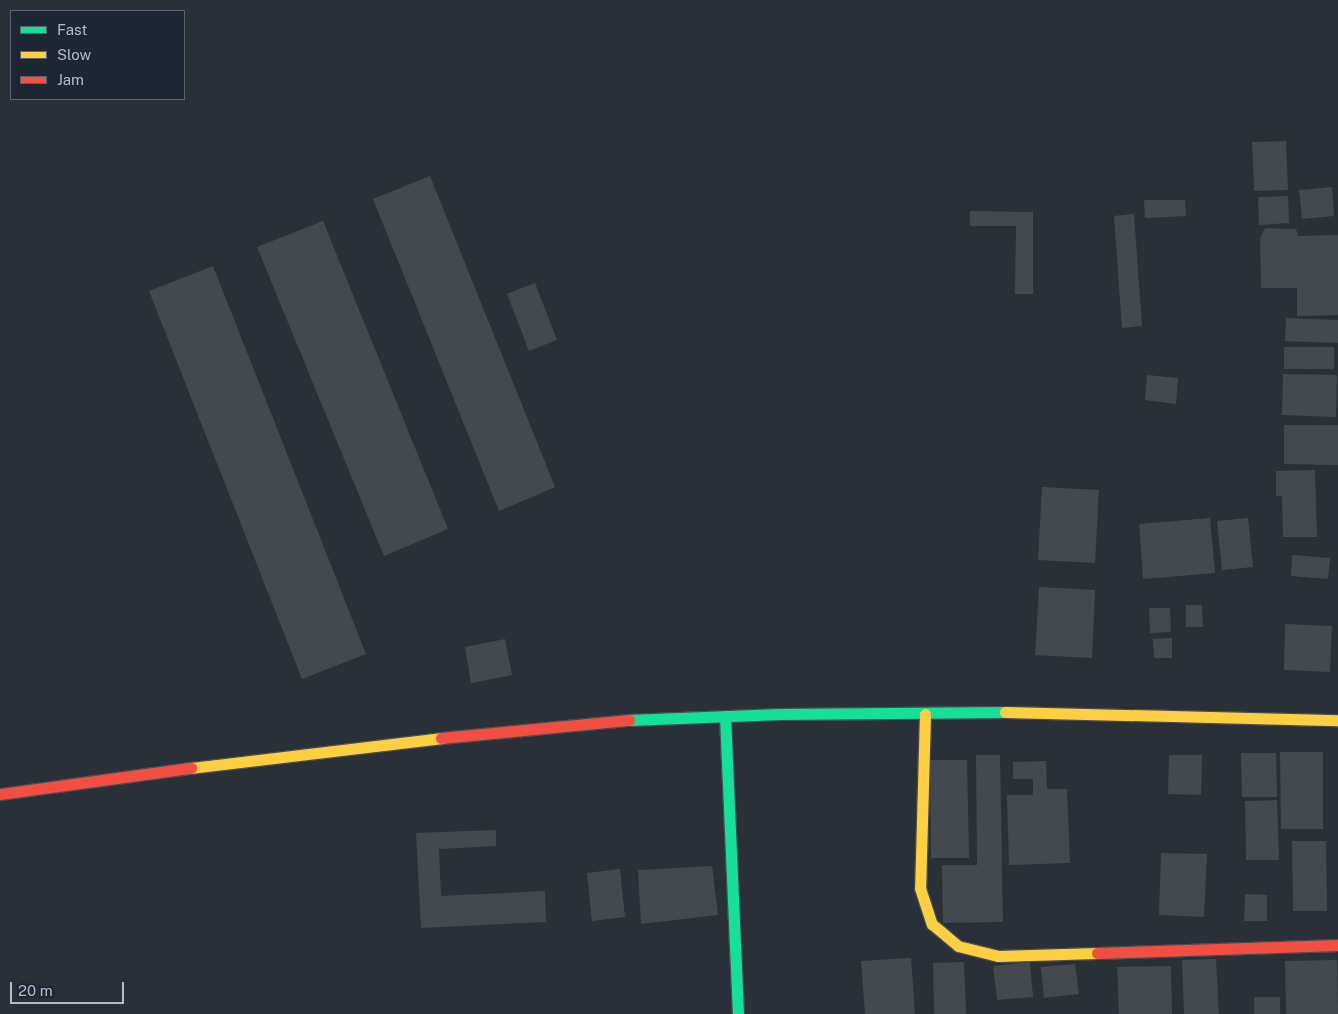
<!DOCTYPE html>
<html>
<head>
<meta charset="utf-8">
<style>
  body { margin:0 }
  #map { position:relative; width:1338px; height:1014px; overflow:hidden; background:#2a3038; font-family:"Public Sans",sans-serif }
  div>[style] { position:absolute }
  .building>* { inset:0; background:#444950 }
  .roads { filter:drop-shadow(1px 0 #484c53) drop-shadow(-1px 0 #484c53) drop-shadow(0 1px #484c53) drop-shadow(0 -1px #484c53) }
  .fast>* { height:11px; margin:-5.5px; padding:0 5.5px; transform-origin:5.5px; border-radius:5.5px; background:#16e098 }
  .slow>* { height:11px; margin:-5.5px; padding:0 5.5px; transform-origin:5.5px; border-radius:5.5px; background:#ffcf43 }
  .jam>* { height:11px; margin:-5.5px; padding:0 5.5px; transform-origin:5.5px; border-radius:5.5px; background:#f24e42 }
  span { translate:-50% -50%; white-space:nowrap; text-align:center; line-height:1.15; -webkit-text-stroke:5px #1d2633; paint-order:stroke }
  .legend { position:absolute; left:10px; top:10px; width:175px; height:90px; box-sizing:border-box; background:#1d2633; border:1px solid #59626f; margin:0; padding:6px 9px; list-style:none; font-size:15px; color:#b4bcc9 }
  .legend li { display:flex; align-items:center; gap:10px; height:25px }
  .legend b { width:25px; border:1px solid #59626f }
  .scale { position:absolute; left:10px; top:982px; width:114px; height:22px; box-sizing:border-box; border:2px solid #b4bcc9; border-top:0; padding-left:6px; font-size:15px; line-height:18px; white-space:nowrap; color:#b4bcc9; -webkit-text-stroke:4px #1d2633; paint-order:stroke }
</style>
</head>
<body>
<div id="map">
  <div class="building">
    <div style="clip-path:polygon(1286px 141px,1288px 190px,1254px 191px,1252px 142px)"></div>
    <div style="clip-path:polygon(430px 176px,555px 487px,499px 511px,373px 199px)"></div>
    <div style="clip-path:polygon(1332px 187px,1334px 216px,1302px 219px,1299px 190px)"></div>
    <div style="clip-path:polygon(1288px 196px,1289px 223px,1259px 225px,1258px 197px)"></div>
    <div style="clip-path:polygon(1144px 200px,1185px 200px,1186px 216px,1145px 218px)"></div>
    <div style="clip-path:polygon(970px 211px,1033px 212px,1033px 294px,1015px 294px,1016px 226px,970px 226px)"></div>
    <div style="clip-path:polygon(1134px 214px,1142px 326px,1122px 328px,1114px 216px)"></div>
    <div style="clip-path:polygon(323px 221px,448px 529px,384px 556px,257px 247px)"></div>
    <div style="clip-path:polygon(1265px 228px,1296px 229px,1298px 236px,1338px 235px,1338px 315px,1297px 316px,1297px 288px,1261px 288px,1260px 238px)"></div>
    <div style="clip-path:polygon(213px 266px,366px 654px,302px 679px,149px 291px)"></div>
    <div style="clip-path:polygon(535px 283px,557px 340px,529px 351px,507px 294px)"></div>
    <div style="clip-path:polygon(1286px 318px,1338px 320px,1338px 343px,1285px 341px)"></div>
    <div style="clip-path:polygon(1284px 347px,1334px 347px,1334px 369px,1284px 369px)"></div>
    <div style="clip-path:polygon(1283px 374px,1337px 375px,1336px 417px,1282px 415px)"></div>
    <div style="clip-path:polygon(1147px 375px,1178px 378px,1176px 404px,1145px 400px)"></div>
    <div style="clip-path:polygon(1284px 425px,1338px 425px,1338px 465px,1284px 464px)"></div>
    <div style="clip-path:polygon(1315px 470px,1317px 537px,1283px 537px,1282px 496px,1276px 496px,1276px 471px)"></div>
    <div style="clip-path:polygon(1042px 487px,1099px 490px,1095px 563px,1038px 560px)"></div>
    <div style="clip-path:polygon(1210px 518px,1215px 573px,1143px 579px,1139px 524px)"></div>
    <div style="clip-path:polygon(1248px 518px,1253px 567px,1222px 570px,1217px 521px)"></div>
    <div style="clip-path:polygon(1292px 555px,1330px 558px,1328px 579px,1291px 576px)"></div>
    <div style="clip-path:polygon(1039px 587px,1095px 590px,1092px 658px,1035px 655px)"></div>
    <div style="clip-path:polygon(1186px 605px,1202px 605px,1203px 627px,1186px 627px)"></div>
    <div style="clip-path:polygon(1149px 608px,1170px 608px,1171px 632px,1150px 633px)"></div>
    <div style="clip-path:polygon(1285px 624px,1332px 626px,1330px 672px,1284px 670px)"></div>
    <div style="clip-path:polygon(1172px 638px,1172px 658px,1154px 658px,1153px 639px)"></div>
    <div style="clip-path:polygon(505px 639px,512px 675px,471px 683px,465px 647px)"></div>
    <div style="clip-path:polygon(1280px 752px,1323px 752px,1323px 829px,1281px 829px)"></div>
    <div style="clip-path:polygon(1241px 753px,1276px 753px,1277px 797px,1242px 797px)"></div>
    <div style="clip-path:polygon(976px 755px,1000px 755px,1003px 922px,943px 923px,942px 865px,977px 865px)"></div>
    <div style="clip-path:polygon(1169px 755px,1202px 755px,1201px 795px,1168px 794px)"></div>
    <div style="clip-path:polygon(930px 760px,967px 760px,969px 858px,931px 858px)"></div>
    <div style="clip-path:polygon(1046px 761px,1047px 789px,1067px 789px,1070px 863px,1009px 865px,1007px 795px,1033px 795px,1033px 779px,1013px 779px,1013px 762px)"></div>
    <div style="clip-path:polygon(1277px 800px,1279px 860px,1246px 860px,1245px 801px)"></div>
    <div style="clip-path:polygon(496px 830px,496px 846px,439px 849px,441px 896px,545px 891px,546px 922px,421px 928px,416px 833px)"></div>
    <div style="clip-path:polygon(1292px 841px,1326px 841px,1327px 911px,1293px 911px)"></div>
    <div style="clip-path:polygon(1161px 853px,1207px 854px,1204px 917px,1159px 915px)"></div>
    <div style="clip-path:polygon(712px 866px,718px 915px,641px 924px,638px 870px)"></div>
    <div style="clip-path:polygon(620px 869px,625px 917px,592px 921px,587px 873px)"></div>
    <div style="clip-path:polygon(1245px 894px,1267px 895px,1267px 921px,1244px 921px)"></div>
    <div style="clip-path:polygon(911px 958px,915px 1014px,865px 1014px,861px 961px)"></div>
    <div style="clip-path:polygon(1216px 959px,1219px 1014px,1184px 1014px,1182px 960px)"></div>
    <div style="clip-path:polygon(1337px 960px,1338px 1014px,1286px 1014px,1285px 961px)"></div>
    <div style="clip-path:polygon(964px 962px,966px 1014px,934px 1014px,933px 963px)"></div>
    <div style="clip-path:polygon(1030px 962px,1033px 997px,997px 1000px,993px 966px)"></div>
    <div style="clip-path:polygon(1075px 964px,1079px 994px,1044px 998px,1041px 967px)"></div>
    <div style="clip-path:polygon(1171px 966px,1172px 1014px,1119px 1014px,1117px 967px)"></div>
    <div style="clip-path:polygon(1254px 997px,1280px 997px,1280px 1014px,1254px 1014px)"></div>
  </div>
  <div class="roads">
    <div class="fast">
      <div style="left:725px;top:716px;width:298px;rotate:87.5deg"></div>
      <div style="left:629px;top:720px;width:151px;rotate:-2.3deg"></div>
      <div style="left:780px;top:714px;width:225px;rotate:-0.5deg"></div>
    </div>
    <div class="slow">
      <div style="left:1005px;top:712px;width:333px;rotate:1.4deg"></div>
      <div style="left:925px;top:714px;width:174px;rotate:91.6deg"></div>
      <div style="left:920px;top:888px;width:38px;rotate:72deg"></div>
      <div style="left:932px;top:924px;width:34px;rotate:40deg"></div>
      <div style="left:958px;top:946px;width:41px;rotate:14deg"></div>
      <div style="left:998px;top:956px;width:99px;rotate:-1.7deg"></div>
      <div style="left:191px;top:768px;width:252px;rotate:-6.8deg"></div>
    </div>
    <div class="jam">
      <div style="left:441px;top:738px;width:189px;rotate:-5.5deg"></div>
      <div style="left:0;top:794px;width:193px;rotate:-7.8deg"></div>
      <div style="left:1097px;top:953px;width:241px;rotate:-1.9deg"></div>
    </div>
  </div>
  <ul class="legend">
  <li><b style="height:6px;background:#16e098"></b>Fast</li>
  <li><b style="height:6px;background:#ffcf43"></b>Slow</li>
  <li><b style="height:6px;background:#f24e42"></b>Jam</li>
  </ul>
  <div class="scale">20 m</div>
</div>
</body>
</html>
